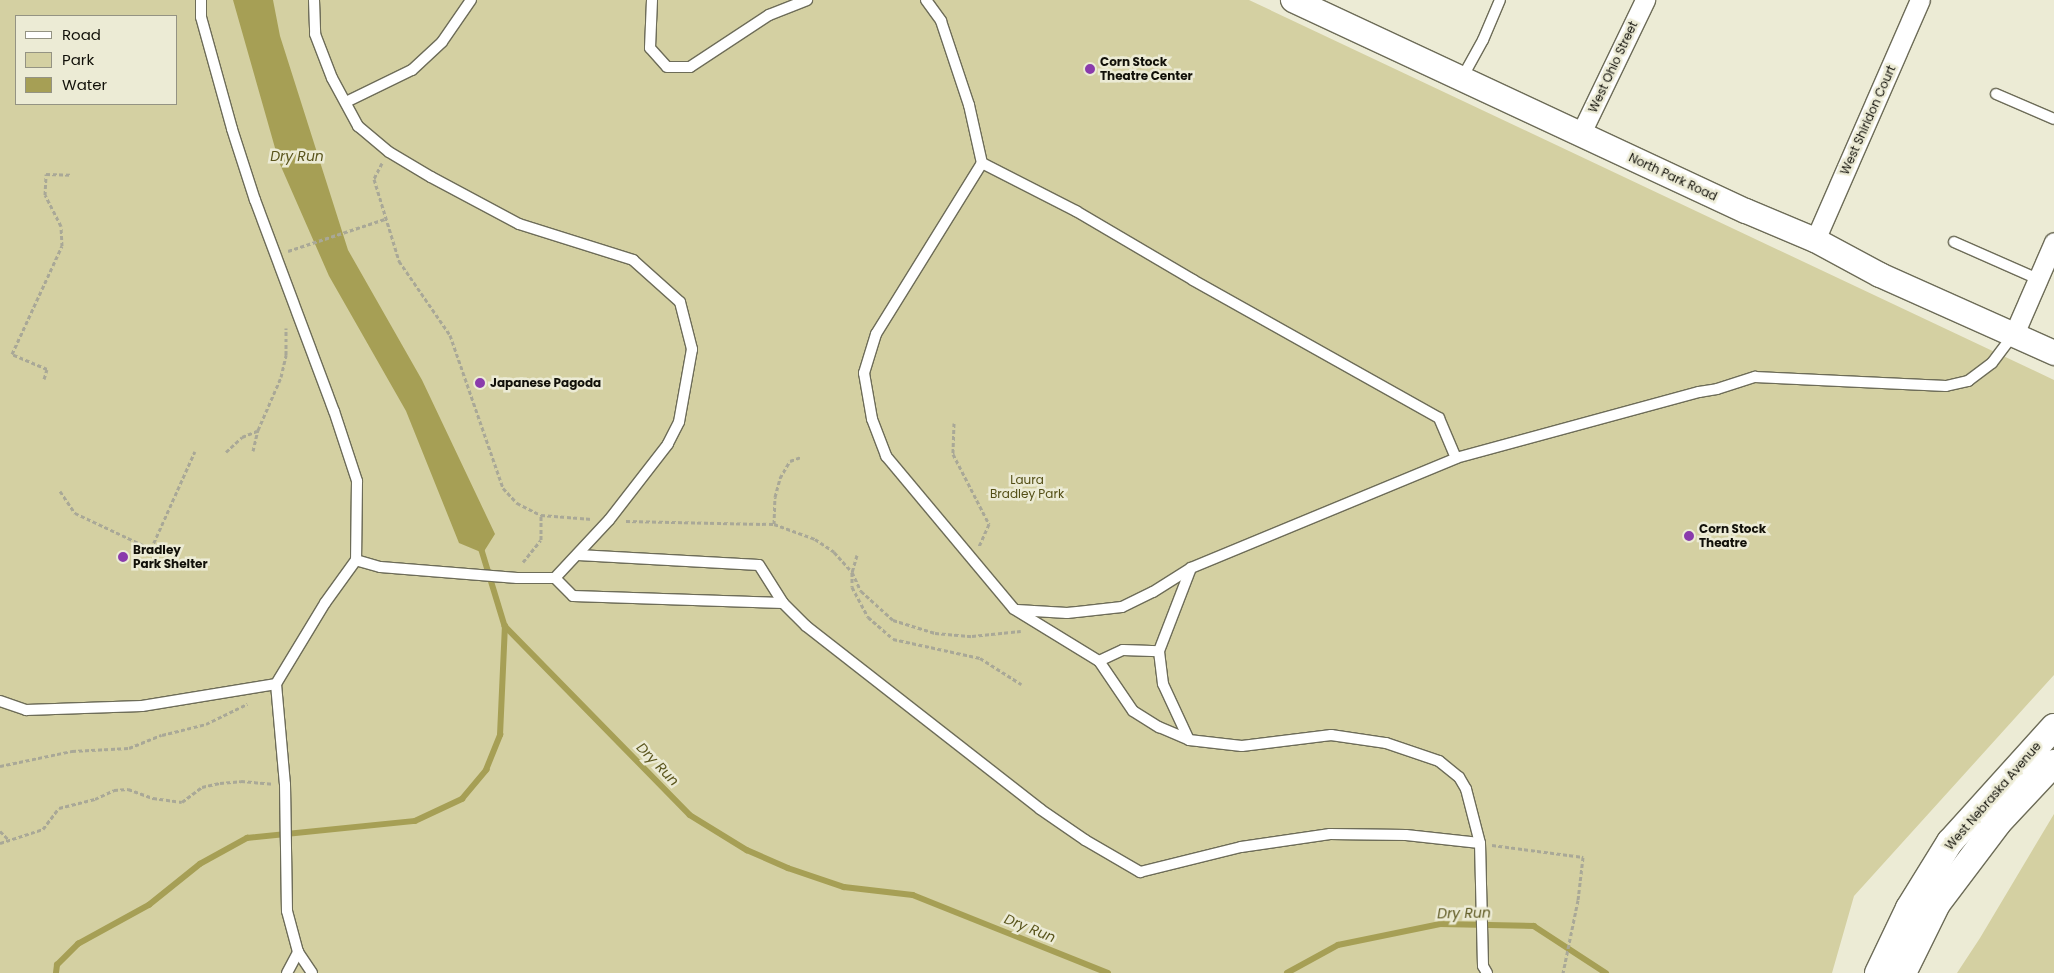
<!DOCTYPE html>
<html>
<head>
<meta charset="utf-8">
<style>
  body { margin:0 }
  #map { position:relative; width:2054px; height:973px; overflow:hidden; background:#ecebd5; font-family:Poppins,sans-serif }
  div>[style] { position:absolute }
  .green>* { inset:0; background:#d4d0a2 }
  .water>* { inset:0; background:#a69f55 }
  .stream>* { height:5.5px; margin:-2.75px; padding:0 2.75px; transform-origin:2.75px; border-radius:2.75px; background:#a69f55 }
  .path>* { height:3px; margin-top:-1.5px; transform-origin:0; background:repeating-linear-gradient(90deg,#a9a897 0 4px,transparent 0 6.5px) }
  .roads { filter:drop-shadow(1px 0 #6d6c58) drop-shadow(-1px 0 #6d6c58) drop-shadow(0 1px #6d6c58) drop-shadow(0 -1px #6d6c58) }
  .service>* { height:10px; margin:-5px; padding:0 5px; transform-origin:5px; border-radius:5px; background:#fff }
  .minor>* { height:19px; margin:-9.5px; padding:0 9.5px; transform-origin:9.5px; border-radius:9.5px; background:#fff }
  .tertiary>* { height:24px; margin:-12px; padding:0 12px; transform-origin:12px; border-radius:12px; background:#fff }
  .secondary>* { height:26px; margin:-13px; padding:0 13px; transform-origin:13px; border-radius:13px; background:#fff }
  .dots>* { width:14px; height:14px; translate:-50% -50%; box-sizing:border-box; border:2px solid #ecebd5; border-radius:50% }
  span { translate:-50% -50%; white-space:nowrap; text-align:center; line-height:1.15; -webkit-text-stroke:5px #ecebd5; paint-order:stroke }
  .poi-label { font-size:12px; color:#111009; font-weight:700 }
  .left { translate:0 -50%; text-align:left }
  .street-label { font-size:12px; color:#111009 }
  .park-label { font-size:12px; color:#534e15 }
  .water-label { font-size:14px; color:#5a551d; font-style:italic }
  .legend { position:absolute; left:15px; top:15px; width:162px; height:90px; box-sizing:border-box; background:#ecebd5; border:1px solid #949383; margin:0; padding:6px 9px; list-style:none; font-size:15px; color:#111009 }
  .legend li { display:flex; align-items:center; gap:10px; height:25px }
  .legend b { width:25px; border:1px solid #949383 }
</style>
</head>
<body>
<div id="map">
  <div class="green">
    <div style="clip-path:polygon(evenodd,0 0,1249px 0,2054px 380px,2054px 675px,1854px 896px,1832px 973px,0 973px,0 0,16px 16px,176px 16px,176px 104px,16px 104px,16px 16px)"></div>
    <div style="clip-path:polygon(2054px 814px,2054px 973px,1957px 973px,1980px 938px)"></div>
  </div>
  <div class="water">
    <div style="clip-path:polygon(233px 0,273px 0,280px 36px,348px 250px,422px 380px,495px 534px,483px 553px,459px 543px,406px 411px,329px 276px,279px 162px)"></div>
  </div>
  <div class="stream">
    <div style="left:481px;top:547px;width:83px;rotate:73.1deg"></div>
    <div style="left:505px;top:626px;width:264px;rotate:45.6deg"></div>
    <div style="left:690px;top:815px;width:67px;rotate:31.6deg"></div>
    <div style="left:747px;top:850px;width:45px;rotate:23.7deg"></div>
    <div style="left:788px;top:868px;width:59px;rotate:18.7deg"></div>
    <div style="left:844px;top:887px;width:69px;rotate:6.6deg"></div>
    <div style="left:913px;top:895px;width:210px;rotate:21.8deg"></div>
    <div style="left:56px;top:973px;width:8px;rotate:-83deg"></div>
    <div style="left:57px;top:965px;width:30px;rotate:-45deg"></div>
    <div style="left:78px;top:944px;width:81px;rotate:-28.8deg"></div>
    <div style="left:149px;top:905px;width:65px;rotate:-38.8deg"></div>
    <div style="left:200px;top:864px;width:54px;rotate:-29deg"></div>
    <div style="left:247px;top:838px;width:169px;rotate:-5.8deg"></div>
    <div style="left:415px;top:821px;width:52px;rotate:-25.1deg"></div>
    <div style="left:462px;top:799px;width:38px;rotate:-50deg"></div>
    <div style="left:486px;top:770px;width:38px;rotate:-68deg"></div>
    <div style="left:500px;top:735px;width:109px;rotate:-87.4deg"></div>
    <div style="left:1287px;top:973px;width:58px;rotate:-28.8deg"></div>
    <div style="left:1338px;top:945px;width:104px;rotate:-11.6deg"></div>
    <div style="left:1440px;top:924px;width:94px;rotate:1.2deg"></div>
    <div style="left:1534px;top:926px;width:86px;rotate:33.1deg"></div>
  </div>
  <div class="path">
    <div style="left:382px;top:163px;width:18px;rotate:117deg"></div>
    <div style="left:374px;top:179px;width:86px;rotate:73deg"></div>
    <div style="left:399px;top:261px;width:90px;rotate:55.4deg"></div>
    <div style="left:450px;top:335px;width:162px;rotate:70.9deg"></div>
    <div style="left:503px;top:488px;width:21px;rotate:47deg"></div>
    <div style="left:517px;top:503px;width:27px;rotate:27deg"></div>
    <div style="left:541px;top:515px;width:51px;rotate:4.5deg"></div>
    <div style="left:288px;top:251px;width:102px;rotate:-18.3deg"></div>
    <div style="left:44px;top:379px;width:10px;rotate:-73deg"></div>
    <div style="left:47px;top:369px;width:38px;rotate:-157deg"></div>
    <div style="left:12px;top:354px;width:119px;rotate:-65.2deg"></div>
    <div style="left:62px;top:246px;width:20px;rotate:-93deg"></div>
    <div style="left:61px;top:226px;width:35px;rotate:-117deg"></div>
    <div style="left:45px;top:195px;width:21px;rotate:-87deg"></div>
    <div style="left:46px;top:174px;width:25px;rotate:2deg"></div>
    <div style="left:954px;top:423px;width:31px;rotate:92deg"></div>
    <div style="left:953px;top:454px;width:79px;rotate:62.8deg"></div>
    <div style="left:989px;top:524px;width:24px;rotate:114deg"></div>
    <div style="left:253px;top:451px;width:22px;rotate:-77deg"></div>
    <div style="left:258px;top:430px;width:58px;rotate:-66.5deg"></div>
    <div style="left:281px;top:377px;width:23px;rotate:-77deg"></div>
    <div style="left:286px;top:355px;width:27px;rotate:-90deg"></div>
    <div style="left:226px;top:452px;width:22px;rotate:-43deg"></div>
    <div style="left:242px;top:437px;width:16px;rotate:-22deg"></div>
    <div style="left:60px;top:491px;width:27px;rotate:56deg"></div>
    <div style="left:75px;top:513px;width:84px;rotate:25.3deg"></div>
    <div style="left:151px;top:549px;width:107px;rotate:-65.8deg"></div>
    <div style="left:626px;top:521px;width:148px;rotate:1.2deg"></div>
    <div style="left:774px;top:524px;width:44px;rotate:20.1deg"></div>
    <div style="left:815px;top:539px;width:23px;rotate:34deg"></div>
    <div style="left:834px;top:552px;width:27px;rotate:48deg"></div>
    <div style="left:852px;top:572px;width:21px;rotate:65deg"></div>
    <div style="left:861px;top:591px;width:43px;rotate:42.2deg"></div>
    <div style="left:893px;top:620px;width:44px;rotate:17.2deg"></div>
    <div style="left:935px;top:633px;width:37px;rotate:5deg"></div>
    <div style="left:972px;top:636px;width:49px;rotate:-5.8deg"></div>
    <div style="left:774px;top:524px;width:27px;rotate:-88deg"></div>
    <div style="left:775px;top:497px;width:20px;rotate:-75deg"></div>
    <div style="left:780px;top:478px;width:20px;rotate:-60deg"></div>
    <div style="left:790px;top:461px;width:12px;rotate:-20deg"></div>
    <div style="left:857px;top:555px;width:18px;rotate:106deg"></div>
    <div style="left:852px;top:572px;width:15px;rotate:90deg"></div>
    <div style="left:852px;top:587px;width:34px;rotate:62deg"></div>
    <div style="left:868px;top:617px;width:33px;rotate:41deg"></div>
    <div style="left:893px;top:639px;width:89px;rotate:12.3deg"></div>
    <div style="left:980px;top:658px;width:49px;rotate:32.4deg"></div>
    <div style="left:523px;top:562px;width:28px;rotate:-51deg"></div>
    <div style="left:541px;top:540px;width:25px;rotate:-90deg"></div>
    <div style="left:0;top:766px;width:74px;rotate:-11.8deg"></div>
    <div style="left:72px;top:751px;width:57px;rotate:-3deg"></div>
    <div style="left:129px;top:748px;width:35px;rotate:-22deg"></div>
    <div style="left:162px;top:735px;width:45px;rotate:-14deg"></div>
    <div style="left:206px;top:724px;width:46px;rotate:-26deg"></div>
    <div style="left:0;top:831px;width:13px;rotate:45deg"></div>
    <div style="left:0;top:843px;width:45px;rotate:-18deg"></div>
    <div style="left:43px;top:829px;width:26px;rotate:-53deg"></div>
    <div style="left:59px;top:808px;width:37px;rotate:-14deg"></div>
    <div style="left:95px;top:799px;width:21px;rotate:-25deg"></div>
    <div style="left:114px;top:790px;width:14px;rotate:-4deg"></div>
    <div style="left:128px;top:789px;width:27px;rotate:20deg"></div>
    <div style="left:153px;top:798px;width:29px;rotate:8deg"></div>
    <div style="left:182px;top:802px;width:25px;rotate:-37deg"></div>
    <div style="left:202px;top:787px;width:18px;rotate:-13deg"></div>
    <div style="left:220px;top:783px;width:21px;rotate:-5deg"></div>
    <div style="left:241px;top:781px;width:32px;rotate:5deg"></div>
    <div style="left:1492px;top:845px;width:92px;rotate:7.5deg"></div>
    <div style="left:1583px;top:857px;width:43px;rotate:96.6deg"></div>
    <div style="left:1578px;top:900px;width:75px;rotate:101.6deg"></div>
  </div>
  <div class="roads">
    <div class="service">
      <div style="left:201px;top:0;width:17px;rotate:90deg"></div>
      <div style="left:201px;top:17px;width:116px;rotate:74.5deg"></div>
      <div style="left:232px;top:129px;width:75px;rotate:72.1deg"></div>
      <div style="left:255px;top:200px;width:225px;rotate:69.5deg"></div>
      <div style="left:334px;top:411px;width:74px;rotate:71.8deg"></div>
      <div style="left:357px;top:481px;width:79px;rotate:90.7deg"></div>
      <div style="left:356px;top:560px;width:53px;rotate:125.8deg"></div>
      <div style="left:325px;top:603px;width:95px;rotate:121.2deg"></div>
      <div style="left:276px;top:684px;width:100px;rotate:84.9deg"></div>
      <div style="left:285px;top:784px;width:127px;rotate:89.1deg"></div>
      <div style="left:287px;top:911px;width:42px;rotate:75deg"></div>
      <div style="left:298px;top:952px;width:25px;rotate:56deg"></div>
      <div style="left:314px;top:0;width:34px;rotate:88deg"></div>
      <div style="left:315px;top:34px;width:47px;rotate:68.9deg"></div>
      <div style="left:332px;top:78px;width:55px;rotate:61.6deg"></div>
      <div style="left:358px;top:126px;width:40px;rotate:40deg"></div>
      <div style="left:389px;top:152px;width:49px;rotate:30.8deg"></div>
      <div style="left:431px;top:177px;width:100px;rotate:28.1deg"></div>
      <div style="left:519px;top:224px;width:120px;rotate:17.5deg"></div>
      <div style="left:633px;top:260px;width:63px;rotate:41.8deg"></div>
      <div style="left:680px;top:302px;width:49px;rotate:75.7deg"></div>
      <div style="left:692px;top:349px;width:74px;rotate:100.1deg"></div>
      <div style="left:679px;top:422px;width:25px;rotate:117deg"></div>
      <div style="left:668px;top:444px;width:96px;rotate:127.8deg"></div>
      <div style="left:609px;top:520px;width:79px;rotate:133deg"></div>
      <div style="left:555px;top:578px;width:38px;rotate:180deg"></div>
      <div style="left:517px;top:578px;width:137px;rotate:-175.4deg"></div>
      <div style="left:380px;top:567px;width:25px;rotate:-164deg"></div>
      <div style="left:652px;top:0;width:48px;rotate:92.4deg"></div>
      <div style="left:650px;top:48px;width:25px;rotate:48deg"></div>
      <div style="left:667px;top:67px;width:23px"></div>
      <div style="left:690px;top:67px;width:95px;rotate:-33.4deg"></div>
      <div style="left:769px;top:15px;width:41px;rotate:-21.5deg"></div>
      <div style="left:926px;top:0;width:26px;rotate:54deg"></div>
      <div style="left:941px;top:21px;width:89px;rotate:71.6deg"></div>
      <div style="left:969px;top:105px;width:59px;rotate:77.4deg"></div>
      <div style="left:982px;top:163px;width:201px;rotate:121.8deg"></div>
      <div style="left:876px;top:334px;width:41px;rotate:107.1deg"></div>
      <div style="left:864px;top:373px;width:47px;rotate:80.1deg"></div>
      <div style="left:872px;top:419px;width:40px;rotate:69deg"></div>
      <div style="left:886px;top:456px;width:199px;rotate:50.1deg"></div>
      <div style="left:1014px;top:609px;width:100px;rotate:31.5deg"></div>
      <div style="left:1099px;top:661px;width:60px;rotate:55.8deg"></div>
      <div style="left:1133px;top:711px;width:31px;rotate:32deg"></div>
      <div style="left:1159px;top:727px;width:33px;rotate:23deg"></div>
      <div style="left:1189px;top:740px;width:53px;rotate:6.5deg"></div>
      <div style="left:1242px;top:746px;width:90px;rotate:-7deg"></div>
      <div style="left:1331px;top:735px;width:56px;rotate:8.3deg"></div>
      <div style="left:1386px;top:743px;width:56px;rotate:18.8deg"></div>
      <div style="left:1439px;top:761px;width:26px;rotate:39deg"></div>
      <div style="left:1459px;top:777px;width:14px;rotate:60deg"></div>
      <div style="left:1466px;top:789px;width:56px;rotate:75.5deg"></div>
      <div style="left:1480px;top:843px;width:123px;rotate:88.6deg"></div>
      <div style="left:1483px;top:966px;width:8px;rotate:60deg"></div>
      <div style="left:1462px;top:78px;width:43px;rotate:-61.1deg"></div>
      <div style="left:1483px;top:40px;width:43px;rotate:-67deg"></div>
      <div style="left:1996px;top:94px;width:63px;rotate:23.3deg"></div>
      <div style="left:346px;top:102px;width:73px;rotate:-25.9deg"></div>
      <div style="left:412px;top:70px;width:41px;rotate:-43deg"></div>
      <div style="left:442px;top:42px;width:51px;rotate:-55.4deg"></div>
      <div style="left:982px;top:163px;width:106px;rotate:27.1deg"></div>
      <div style="left:1076px;top:211px;width:136px;rotate:30.5deg"></div>
      <div style="left:1193px;top:280px;width:282px;rotate:29.3deg"></div>
      <div style="left:1439px;top:418px;width:43px;rotate:67deg"></div>
      <div style="left:1954px;top:242px;width:92px;rotate:23.8deg"></div>
      <div style="left:578px;top:555px;width:181px;rotate:3.2deg"></div>
      <div style="left:759px;top:565px;width:45px;rotate:57.7deg"></div>
      <div style="left:783px;top:603px;width:33px;rotate:45deg"></div>
      <div style="left:806px;top:626px;width:297px;rotate:38deg"></div>
      <div style="left:1040px;top:809px;width:55px;rotate:34.6deg"></div>
      <div style="left:1085px;top:840px;width:64px;rotate:30.2deg"></div>
      <div style="left:1140px;top:872px;width:104px;rotate:-13.9deg"></div>
      <div style="left:1241px;top:847px;width:90px;rotate:-8.3deg"></div>
      <div style="left:1330px;top:834px;width:76px;rotate:0.8deg"></div>
      <div style="left:1406px;top:835px;width:74px;rotate:6.2deg"></div>
      <div style="left:555px;top:578px;width:25px;rotate:45deg"></div>
      <div style="left:573px;top:596px;width:210px;rotate:1.9deg"></div>
      <div style="left:1017px;top:610px;width:50px;rotate:3.4deg"></div>
      <div style="left:1067px;top:613px;width:55px;rotate:-6.2deg"></div>
      <div style="left:1122px;top:607px;width:34px;rotate:-26deg"></div>
      <div style="left:1153px;top:592px;width:45px;rotate:-32.3deg"></div>
      <div style="left:1191px;top:568px;width:287px;rotate:-22.5deg"></div>
      <div style="left:1456px;top:458px;width:252px;rotate:-15.2deg"></div>
      <div style="left:1699px;top:392px;width:18px;rotate:-9deg"></div>
      <div style="left:1717px;top:389px;width:40px;rotate:-18deg"></div>
      <div style="left:1755px;top:377px;width:191px;rotate:2.7deg"></div>
      <div style="left:1946px;top:386px;width:23px;rotate:-13deg"></div>
      <div style="left:1968px;top:381px;width:30px;rotate:-37deg"></div>
      <div style="left:1992px;top:363px;width:35px;rotate:-53deg"></div>
      <div style="left:1099px;top:661px;width:26px;rotate:-25deg"></div>
      <div style="left:1123px;top:650px;width:36px;rotate:2deg"></div>
      <div style="left:0;top:701px;width:28px;rotate:19deg"></div>
      <div style="left:26px;top:710px;width:116px;rotate:-2deg"></div>
      <div style="left:142px;top:706px;width:136px;rotate:-9.3deg"></div>
      <div style="left:1189px;top:740px;width:62px;rotate:-114.9deg"></div>
      <div style="left:1163px;top:684px;width:33px;rotate:-97deg"></div>
      <div style="left:1159px;top:651px;width:89px;rotate:-68.9deg"></div>
      <div style="left:287px;top:973px;width:24px;rotate:-62deg"></div>
    </div>
    <div class="minor">
      <div style="left:1581px;top:133px;width:148px;rotate:-64.3deg"></div>
      <div style="left:1815px;top:240px;width:262px;rotate:-66.4deg"></div>
      <div style="left:2014px;top:334px;width:100px;rotate:-66.5deg"></div>
    </div>
    <div class="tertiary">
      <div style="left:1293px;top:0;width:500px;rotate:25deg"></div>
      <div style="left:1746px;top:211px;width:75px;rotate:22.8deg"></div>
      <div style="left:1815px;top:240px;width:74px;rotate:28.3deg"></div>
      <div style="left:1880px;top:275px;width:191px;rotate:24.1deg"></div>
    </div>
    <div class="secondary">
      <div style="left:1878px;top:973px;width:72px;rotate:-64.5deg"></div>
      <div style="left:1909px;top:908px;width:78px;rotate:-58.2deg"></div>
      <div style="left:1950px;top:842px;width:155px;rotate:-47.9deg"></div>
      <div style="left:1903px;top:973px;width:77px;rotate:-63.8deg"></div>
      <div style="left:1937px;top:904px;width:101px;rotate:-53deg"></div>
      <div style="left:1998px;top:823px;width:82px;rotate:-47deg"></div>
    </div>
  </div>
  <div class="dots">
    <div style="left:1090px;top:69px;background:#8a3bac"></div>
    <div style="left:480px;top:383px;background:#8a3bac"></div>
    <div style="left:1689px;top:536px;background:#8a3bac"></div>
    <div style="left:123px;top:557px;background:#8a3bac"></div>
  </div>
  <div class="poi-label">
    <span class="left" style="left:1100px;top:69px">Corn Stock<br>Theatre Center</span>
    <span class="left" style="left:490px;top:383px">Japanese Pagoda</span>
    <span class="left" style="left:1699px;top:536px">Corn Stock<br>Theatre</span>
    <span class="left" style="left:133px;top:557px">Bradley<br>Park Shelter</span>
  </div>
  <div class="street-label">
    <span style="left:1613px;top:67px;rotate:-65deg">West Ohio Street</span>
    <span style="left:1868px;top:120px;rotate:-66deg">West Shiridon Court</span>
    <span style="left:1673px;top:177px;rotate:25deg">North Park Road</span>
    <span style="left:1993px;top:796px;rotate:-49deg">West Nebraska Avenue</span>
  </div>
  <div class="park-label">
    <span style="left:1027px;top:487px">Laura<br>Bradley Park</span>
  </div>
  <div class="water-label">
    <span style="left:297px;top:156px">Dry Run</span>
    <span style="left:658px;top:764px;rotate:46deg">Dry Run</span>
    <span style="left:1464px;top:913px;rotate:-1deg">Dry Run</span>
    <span style="left:1030px;top:928px;rotate:22deg">Dry Run</span>
  </div>
  <ul class="legend">
  <li><b style="height:6px;background:#fff"></b>Road</li>
  <li><b style="height:14px;background:#d4d0a2"></b>Park</li>
  <li><b style="height:14px;background:#a69f55"></b>Water</li>
  </ul>
</div>
</body>
</html>
